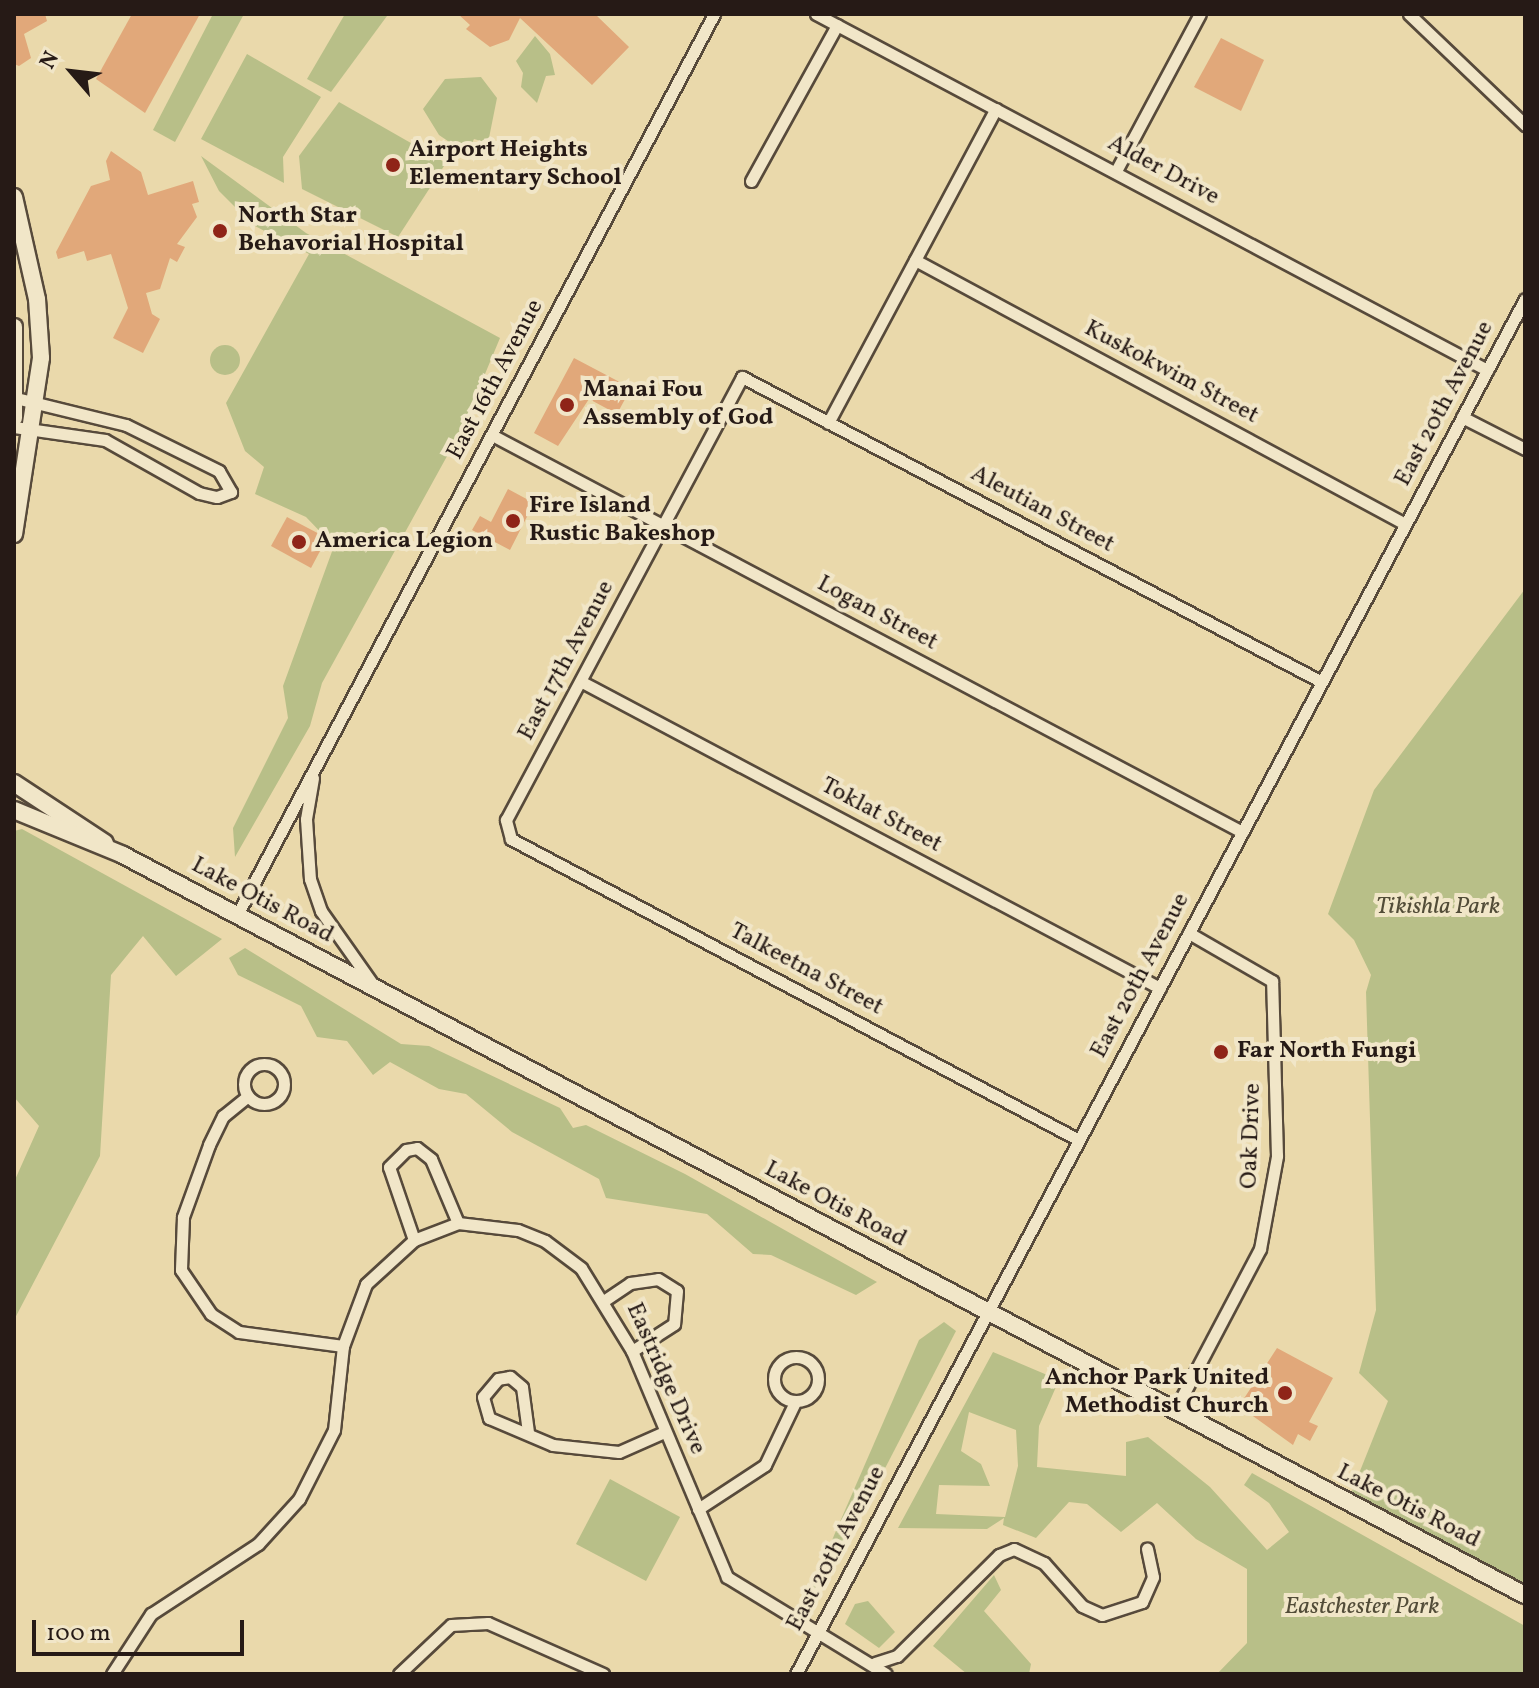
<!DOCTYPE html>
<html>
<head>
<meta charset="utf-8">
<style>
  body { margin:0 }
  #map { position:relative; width:1539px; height:1688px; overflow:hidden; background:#ead9ab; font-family:Vollkorn,serif }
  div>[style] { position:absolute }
  .green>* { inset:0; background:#b8bf88 }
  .round { border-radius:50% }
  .building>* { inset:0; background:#e1a87a }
  .roads { filter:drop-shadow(2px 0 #574a3b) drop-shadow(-2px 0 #574a3b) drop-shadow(0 2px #574a3b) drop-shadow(0 -2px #574a3b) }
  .minor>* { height:11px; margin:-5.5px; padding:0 5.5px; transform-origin:5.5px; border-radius:5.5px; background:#f1e6c8 }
  .minor>.ring { margin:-5.5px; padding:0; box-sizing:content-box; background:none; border:11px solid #f1e6c8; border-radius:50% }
  .secondary>* { height:16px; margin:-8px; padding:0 8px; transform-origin:8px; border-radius:8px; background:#f1e6c8 }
  .dots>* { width:22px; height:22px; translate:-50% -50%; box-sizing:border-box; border:4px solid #f1e6c8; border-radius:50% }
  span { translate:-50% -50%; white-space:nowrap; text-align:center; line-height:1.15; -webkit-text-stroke:8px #f1e6c8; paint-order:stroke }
  .poi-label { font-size:24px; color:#261a16; font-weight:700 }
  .left { translate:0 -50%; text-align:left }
  .right { translate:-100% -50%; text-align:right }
  .street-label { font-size:24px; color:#261a16 }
  .park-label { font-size:24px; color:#524c38; font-style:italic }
  .frame { position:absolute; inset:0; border:16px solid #261a16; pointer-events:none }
  .north { position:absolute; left:32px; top:32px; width:80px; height:80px; -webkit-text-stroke:6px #f1e6c8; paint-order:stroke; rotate:298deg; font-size:22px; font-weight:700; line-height:32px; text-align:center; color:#261a16 }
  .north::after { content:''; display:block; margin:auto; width:28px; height:36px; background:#261a16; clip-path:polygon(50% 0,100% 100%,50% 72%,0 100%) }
  .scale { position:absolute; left:32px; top:1620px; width:212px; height:36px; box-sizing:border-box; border:4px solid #261a16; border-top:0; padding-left:10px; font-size:24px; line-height:28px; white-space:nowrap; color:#261a16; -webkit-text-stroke:6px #f1e6c8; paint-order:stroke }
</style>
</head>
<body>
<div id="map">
  <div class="green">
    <div style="clip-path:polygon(213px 14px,244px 14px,175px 142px,153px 130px)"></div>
    <div style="clip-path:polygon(345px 14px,387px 16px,331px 92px,307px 79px)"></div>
    <div style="clip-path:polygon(535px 36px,550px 54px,555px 75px,546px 76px,537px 103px,521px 87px,523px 73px,516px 61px)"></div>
    <div style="clip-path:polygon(247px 54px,321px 97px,283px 157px,284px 183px,201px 139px)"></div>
    <div style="clip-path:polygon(481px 77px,497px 98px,488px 143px,474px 139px,467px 154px,439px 135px,423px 109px,445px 79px)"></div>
    <div style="clip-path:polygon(339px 102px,446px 163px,398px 237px,302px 189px,299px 156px)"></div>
    <div style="clip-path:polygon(201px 156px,306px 233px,500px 338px,462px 429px,322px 683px,310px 726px,235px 857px,233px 828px,288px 718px,283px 686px,334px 546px,306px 517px,255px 494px,264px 467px,245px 451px,226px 403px,309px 254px,253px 225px,219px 191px)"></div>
    <div class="round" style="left:210px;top:345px;width:30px;height:30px"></div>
    <div style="clip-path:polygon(1525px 589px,1525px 1593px,1348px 1501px,1388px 1401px,1359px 1373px,1376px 1310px,1366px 992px,1371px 975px,1354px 940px,1328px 914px,1374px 790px)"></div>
    <div style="clip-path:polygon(22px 829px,222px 939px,176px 976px,143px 936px,111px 975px,100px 1156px,14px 1320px,14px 1182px,39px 1126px,14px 1097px,14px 831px)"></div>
    <div style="clip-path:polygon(245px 948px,401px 1044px,429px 1046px,560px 1108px,573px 1128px,586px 1125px,685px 1174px,877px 1282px,856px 1295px,771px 1255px,753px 1254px,707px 1214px,606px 1198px,599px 1179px,512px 1132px,466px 1094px,439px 1089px,390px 1062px,373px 1075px,347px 1041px,317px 1037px,301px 1006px,238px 975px,229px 958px)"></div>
    <div style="clip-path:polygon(944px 1322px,956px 1331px,818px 1598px,809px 1593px,919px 1340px)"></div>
    <div style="clip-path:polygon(evenodd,993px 1352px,1059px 1380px,1039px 1426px,1037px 1467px,1126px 1476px,1126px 1442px,1148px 1437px,1210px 1487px,1267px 1550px,1289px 1532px,1269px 1503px,1244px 1485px,1252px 1473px,1525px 1626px,1525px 1674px,1217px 1674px,1247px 1643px,1247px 1569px,1196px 1539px,1157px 1503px,1121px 1532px,1087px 1504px,1069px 1502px,1036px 1538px,1003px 1525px,1004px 1518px,987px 1529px,898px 1528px,993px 1352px,969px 1412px,1016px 1430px,1018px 1466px,1005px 1517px,936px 1514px,939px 1485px,990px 1486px,981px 1464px,961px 1451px,969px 1412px)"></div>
    <div style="clip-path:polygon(610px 1479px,680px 1517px,646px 1581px,576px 1544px)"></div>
    <div style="clip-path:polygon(994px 1575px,1001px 1590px,984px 1611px,1031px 1664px,1029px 1674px,967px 1674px,933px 1646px)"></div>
    <div style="clip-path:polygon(868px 1601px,895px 1632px,879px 1648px,845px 1624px,855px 1604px)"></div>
  </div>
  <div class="building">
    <div style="clip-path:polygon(14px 14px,45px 14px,47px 21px,24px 34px,31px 58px,19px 66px,14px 64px)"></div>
    <div style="clip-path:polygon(132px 14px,200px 14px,145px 113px,96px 79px)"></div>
    <div style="clip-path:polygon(458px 14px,595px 14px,629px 47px,592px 85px,520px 18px,509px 40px,490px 47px,466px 29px,470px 25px)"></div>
    <div style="clip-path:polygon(1221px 38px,1264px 60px,1241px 111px,1194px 87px)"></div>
    <div style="clip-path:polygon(111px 151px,141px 172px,148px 195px,193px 181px,199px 202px,192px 204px,197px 217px,177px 244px,185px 247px,177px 262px,170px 258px,160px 289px,146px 293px,152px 314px,160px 319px,143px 353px,113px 338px,128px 308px,111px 254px,87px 261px,84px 251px,58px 259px,56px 252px,91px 186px,110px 180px,106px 161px)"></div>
    <div style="clip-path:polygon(574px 358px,631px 388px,617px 414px,589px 399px,558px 446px,534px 433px)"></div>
    <div style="clip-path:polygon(508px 489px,534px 503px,510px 550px,472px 530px,480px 516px,491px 522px)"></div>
    <div style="clip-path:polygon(287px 517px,327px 538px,311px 568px,271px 546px)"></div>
    <div style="clip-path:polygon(1277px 1348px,1333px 1378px,1309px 1422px,1318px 1426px,1310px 1441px,1298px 1434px,1293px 1445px,1239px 1406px)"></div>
  </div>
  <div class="roads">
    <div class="minor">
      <div style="left:816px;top:14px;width:760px;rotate:27.95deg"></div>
      <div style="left:1409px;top:14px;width:161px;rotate:43.7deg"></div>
      <div style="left:1116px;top:171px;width:178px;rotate:-61.9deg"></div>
      <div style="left:751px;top:181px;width:178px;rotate:-61.1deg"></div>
      <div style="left:915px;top:260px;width:557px;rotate:28.31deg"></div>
      <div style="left:1462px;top:417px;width:71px;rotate:26.9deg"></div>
      <div style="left:828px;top:423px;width:356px;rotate:-61.9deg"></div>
      <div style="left:14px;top:427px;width:92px;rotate:8.1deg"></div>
      <div style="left:105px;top:440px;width:108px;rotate:29.4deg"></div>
      <div style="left:199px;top:493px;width:18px;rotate:13deg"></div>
      <div style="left:217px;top:497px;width:15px;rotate:-20deg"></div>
      <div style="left:231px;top:492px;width:24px;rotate:-120deg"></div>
      <div style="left:219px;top:471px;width:104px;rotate:-153.7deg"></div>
      <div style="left:126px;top:425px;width:113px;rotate:-166.2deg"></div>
      <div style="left:492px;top:435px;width:849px;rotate:27.89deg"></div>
      <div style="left:582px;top:682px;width:654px;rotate:27.9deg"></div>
      <div style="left:313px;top:778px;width:42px;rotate:99.7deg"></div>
      <div style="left:306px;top:819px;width:60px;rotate:86.2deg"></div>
      <div style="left:310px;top:879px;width:34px;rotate:71deg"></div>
      <div style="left:321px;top:911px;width:92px;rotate:54.8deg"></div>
      <div style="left:237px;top:915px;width:1019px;rotate:-62.1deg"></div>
      <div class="ring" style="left:244px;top:1064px;width:29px;height:29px"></div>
      <div style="left:248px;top:1096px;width:32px;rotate:141deg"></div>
      <div style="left:223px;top:1116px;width:32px;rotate:116deg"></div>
      <div style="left:209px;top:1145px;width:77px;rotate:109.9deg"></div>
      <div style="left:183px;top:1217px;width:53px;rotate:92.2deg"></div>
      <div style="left:181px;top:1270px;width:53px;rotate:55.7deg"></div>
      <div style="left:211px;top:1314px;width:33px;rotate:33deg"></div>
      <div style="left:239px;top:1332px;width:105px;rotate:7.7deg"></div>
      <div style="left:1079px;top:1140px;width:643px;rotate:-152.08deg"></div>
      <div style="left:511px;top:839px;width:20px;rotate:-105deg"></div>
      <div style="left:506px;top:820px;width:502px;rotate:-61.95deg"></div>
      <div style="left:742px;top:377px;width:655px;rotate:27.74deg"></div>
      <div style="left:414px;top:1240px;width:77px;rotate:-108.9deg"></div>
      <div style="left:389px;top:1167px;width:24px;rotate:-45deg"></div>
      <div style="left:406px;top:1150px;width:11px;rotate:-10deg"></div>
      <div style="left:417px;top:1148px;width:18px;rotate:38deg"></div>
      <div style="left:431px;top:1159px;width:69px;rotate:67.1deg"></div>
      <div style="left:605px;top:1300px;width:30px;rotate:-34deg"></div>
      <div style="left:630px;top:1283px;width:28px;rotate:-8deg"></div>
      <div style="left:658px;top:1279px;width:22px;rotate:32deg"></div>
      <div style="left:677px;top:1291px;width:33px;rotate:95deg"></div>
      <div style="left:674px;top:1324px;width:50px;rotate:147.3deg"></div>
      <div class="ring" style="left:774px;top:1357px;width:33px;height:33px"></div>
      <div style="left:1174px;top:1412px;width:184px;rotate:-62.2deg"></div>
      <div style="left:1260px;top:1249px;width:95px;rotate:-79.6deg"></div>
      <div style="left:1277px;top:1156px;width:175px;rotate:-91.6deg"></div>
      <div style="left:1272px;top:981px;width:96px;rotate:-150deg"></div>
      <div style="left:528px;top:1432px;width:45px;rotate:-97.6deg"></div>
      <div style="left:522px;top:1387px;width:16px;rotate:-140deg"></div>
      <div style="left:510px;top:1377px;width:12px;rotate:171deg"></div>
      <div style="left:498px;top:1379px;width:23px;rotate:130deg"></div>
      <div style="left:483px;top:1397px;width:22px;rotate:74deg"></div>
      <div style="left:489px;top:1418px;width:69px;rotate:22.9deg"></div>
      <div style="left:553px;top:1445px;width:66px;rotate:6.1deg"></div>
      <div style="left:619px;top:1452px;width:47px;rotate:-23.8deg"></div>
      <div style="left:698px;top:1509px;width:80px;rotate:-33.3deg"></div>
      <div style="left:765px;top:1465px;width:70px;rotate:-64.5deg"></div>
      <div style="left:875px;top:1663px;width:23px;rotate:-18deg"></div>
      <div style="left:897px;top:1656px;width:144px;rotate:-44.7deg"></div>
      <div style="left:999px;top:1555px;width:16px;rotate:-22deg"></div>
      <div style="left:1014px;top:1549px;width:33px;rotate:25deg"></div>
      <div style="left:1044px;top:1563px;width:57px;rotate:48.5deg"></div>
      <div style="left:1082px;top:1606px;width:22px;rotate:24deg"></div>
      <div style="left:1102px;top:1615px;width:42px;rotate:-18deg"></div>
      <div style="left:1142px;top:1602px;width:27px;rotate:-66deg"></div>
      <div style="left:1153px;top:1577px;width:29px;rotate:-102deg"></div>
      <div style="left:112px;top:1674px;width:72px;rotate:-57deg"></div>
      <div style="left:151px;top:1614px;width:128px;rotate:-33.2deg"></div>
      <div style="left:258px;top:1544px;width:61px;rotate:-47.7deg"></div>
      <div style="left:299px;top:1499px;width:77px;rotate:-63.1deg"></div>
      <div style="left:334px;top:1430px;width:84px;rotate:-83.9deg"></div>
      <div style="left:343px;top:1346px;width:66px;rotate:-69.6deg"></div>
      <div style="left:366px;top:1284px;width:65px;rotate:-42.5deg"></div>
      <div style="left:414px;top:1240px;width:47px;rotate:-21.1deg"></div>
      <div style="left:458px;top:1223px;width:60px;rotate:6.7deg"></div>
      <div style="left:518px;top:1230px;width:29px;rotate:22deg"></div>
      <div style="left:545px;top:1241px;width:45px;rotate:36.9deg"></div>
      <div style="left:581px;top:1268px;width:97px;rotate:58.4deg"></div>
      <div style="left:632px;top:1351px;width:245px;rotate:67.2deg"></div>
      <div style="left:727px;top:1577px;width:186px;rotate:31.4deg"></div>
      <div style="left:399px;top:1674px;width:71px;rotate:-43.3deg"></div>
      <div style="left:451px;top:1625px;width:37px;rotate:-3deg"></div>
      <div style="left:488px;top:1623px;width:126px;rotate:23.9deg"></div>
      <div style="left:796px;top:1674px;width:1556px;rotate:-62.07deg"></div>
    </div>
    <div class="secondary">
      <div style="left:14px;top:197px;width:105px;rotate:77.3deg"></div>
      <div style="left:37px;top:299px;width:59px;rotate:86.1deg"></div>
      <div style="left:41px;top:358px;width:178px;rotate:98.7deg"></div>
      <div style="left:14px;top:327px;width:91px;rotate:90deg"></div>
      <div style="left:14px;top:783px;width:109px;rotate:33.4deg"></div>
      <div style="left:14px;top:810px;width:118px;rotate:22.4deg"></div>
      <div style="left:123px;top:855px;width:1585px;rotate:27.83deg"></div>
    </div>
  </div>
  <div class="dots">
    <div style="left:393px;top:165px;background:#8f2418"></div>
    <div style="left:220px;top:231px;background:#8f2418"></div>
    <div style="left:567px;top:405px;background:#8f2418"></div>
    <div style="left:513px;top:521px;background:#8f2418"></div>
    <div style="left:299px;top:542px;background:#8f2418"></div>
    <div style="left:1221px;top:1052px;background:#8f2418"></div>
    <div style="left:1285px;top:1393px;background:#8f2418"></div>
  </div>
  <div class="poi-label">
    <span class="left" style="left:409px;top:165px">Airport Heights<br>Elementary School</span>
    <span class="left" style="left:238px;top:231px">North Star<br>Behavorial Hospital</span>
    <span class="left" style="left:583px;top:405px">Manai Fou<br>Assembly of God</span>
    <span class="left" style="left:529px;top:521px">Fire Island<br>Rustic Bakeshop</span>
    <span class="left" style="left:315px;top:542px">America Legion</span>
    <span class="left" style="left:1237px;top:1052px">Far North Fungi</span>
    <span class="right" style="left:1269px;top:1393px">Anchor Park United<br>Methodist Church</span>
  </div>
  <div class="street-label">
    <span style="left:1163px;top:171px;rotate:28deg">Alder Drive</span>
    <span style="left:1171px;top:373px;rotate:28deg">Kuskokwim Street</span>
    <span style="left:496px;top:380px;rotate:-62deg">East 16th Avenue</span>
    <span style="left:1445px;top:404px;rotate:-62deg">East 20th Avenue</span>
    <span style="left:1042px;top:510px;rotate:28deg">Aleutian Street</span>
    <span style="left:877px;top:614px;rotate:28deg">Logan Street</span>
    <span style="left:567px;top:661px;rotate:-62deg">East 17th Avenue</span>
    <span style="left:881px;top:816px;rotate:28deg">Toklat Street</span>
    <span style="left:262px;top:901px;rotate:28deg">Lake Otis Road</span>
    <span style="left:806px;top:970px;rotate:28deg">Talkeetna Street</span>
    <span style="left:1141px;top:976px;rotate:-62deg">East 20th Avenue</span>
    <span style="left:1252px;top:1136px;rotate:-88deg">Oak Drive</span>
    <span style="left:835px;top:1205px;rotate:28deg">Lake Otis Road</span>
    <span style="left:665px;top:1379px;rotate:66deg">Eastridge Drive</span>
    <span style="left:1408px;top:1507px;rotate:27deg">Lake Otis Road</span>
    <span style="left:837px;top:1549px;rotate:-62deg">East 20th Avenue</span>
  </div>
  <div class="park-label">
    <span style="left:1438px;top:908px">Tikishla Park</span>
    <span style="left:1362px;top:1608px">Eastchester Park</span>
  </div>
  <div class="frame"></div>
  <div class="north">N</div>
  <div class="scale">100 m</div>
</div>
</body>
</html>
